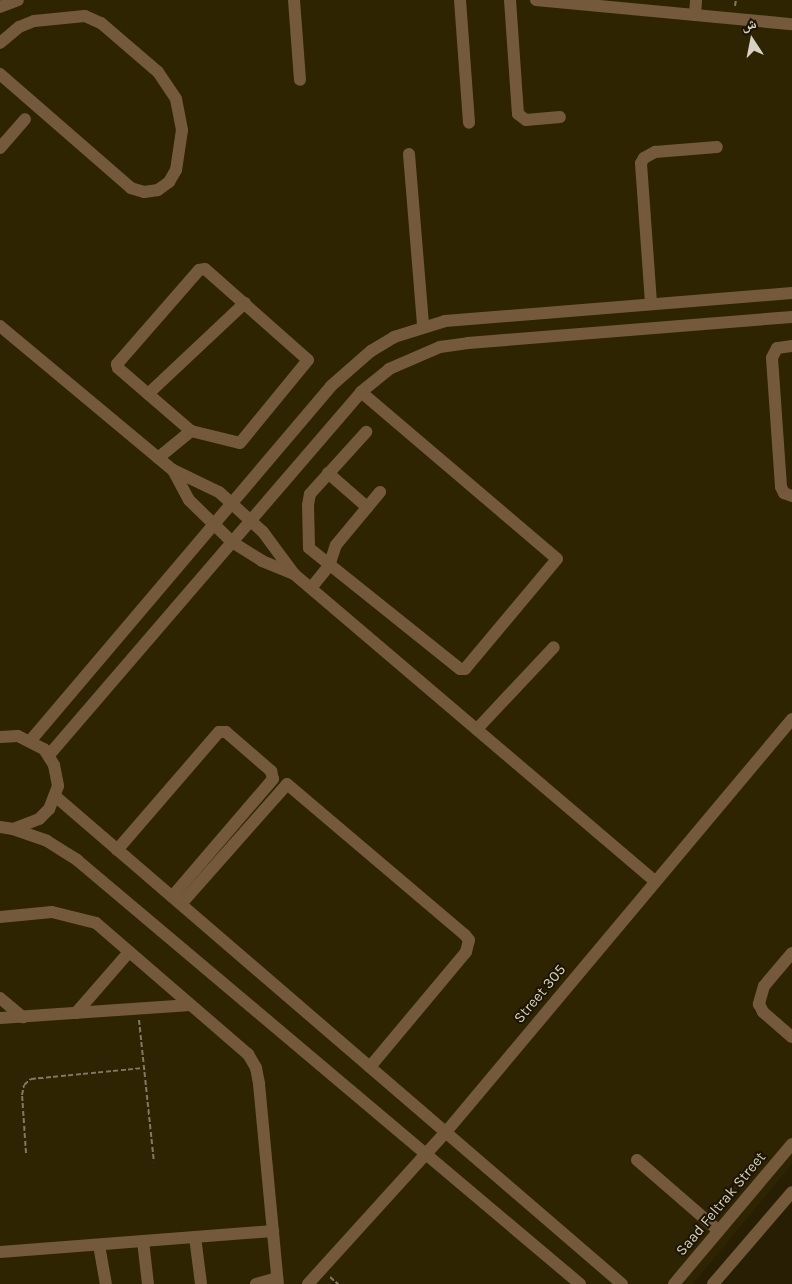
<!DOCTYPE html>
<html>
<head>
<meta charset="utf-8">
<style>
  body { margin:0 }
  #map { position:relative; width:792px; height:1284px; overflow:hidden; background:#271e04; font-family:Karla,"Noto Naskh Arabic",sans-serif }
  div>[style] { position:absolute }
  .built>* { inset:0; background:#2f2401 }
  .path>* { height:2px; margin-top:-1px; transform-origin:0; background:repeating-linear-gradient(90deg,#807964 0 5px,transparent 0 7.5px) }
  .minor>* { height:12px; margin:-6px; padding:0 6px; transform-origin:6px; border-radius:6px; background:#745a3b }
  span { translate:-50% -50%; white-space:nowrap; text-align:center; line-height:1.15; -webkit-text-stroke:4px #1d1500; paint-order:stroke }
  .street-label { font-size:15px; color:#d8d2c3 }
  .north { position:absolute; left:727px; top:15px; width:50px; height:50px; -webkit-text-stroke:4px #1d1500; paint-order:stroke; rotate:349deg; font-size:14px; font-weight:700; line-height:20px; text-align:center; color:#d8d2c3 }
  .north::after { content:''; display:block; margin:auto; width:18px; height:22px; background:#d8d2c3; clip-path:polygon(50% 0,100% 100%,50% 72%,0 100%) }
</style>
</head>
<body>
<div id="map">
  <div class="built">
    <div style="clip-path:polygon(0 0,792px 0,792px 1164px,693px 1284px,0 1284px)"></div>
  </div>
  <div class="path">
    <div style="left:735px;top:6px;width:6px;rotate:-81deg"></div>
    <div style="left:139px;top:1020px;width:143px;rotate:84deg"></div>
    <div style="left:26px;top:1153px;width:58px;rotate:-93.9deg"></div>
    <div style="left:22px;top:1095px;width:10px;rotate:-79deg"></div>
    <div style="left:24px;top:1085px;width:9px;rotate:-41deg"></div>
    <div style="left:31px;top:1079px;width:114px;rotate:-5.6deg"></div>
    <div style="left:330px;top:1277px;width:11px;rotate:41deg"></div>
  </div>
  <div class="minor">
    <div style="left:294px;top:0;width:80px;rotate:85.7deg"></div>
    <div style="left:460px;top:0;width:123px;rotate:85.8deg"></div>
    <div style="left:510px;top:0;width:114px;rotate:86deg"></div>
    <div style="left:518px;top:114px;width:10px;rotate:37deg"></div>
    <div style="left:526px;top:120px;width:34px;rotate:-5deg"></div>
    <div style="left:536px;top:0;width:257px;rotate:5.4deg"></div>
    <div style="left:0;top:7px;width:19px;rotate:-21deg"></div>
    <div style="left:695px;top:15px;width:15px;rotate:-86deg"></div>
    <div style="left:0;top:43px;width:25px;rotate:-40deg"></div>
    <div style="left:19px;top:27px;width:16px;rotate:-22deg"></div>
    <div style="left:34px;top:21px;width:51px;rotate:-5.6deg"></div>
    <div style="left:85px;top:16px;width:17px;rotate:24deg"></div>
    <div style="left:101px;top:23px;width:75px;rotate:40.7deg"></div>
    <div style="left:158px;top:72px;width:32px;rotate:56deg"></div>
    <div style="left:176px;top:99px;width:32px;rotate:79deg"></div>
    <div style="left:182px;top:130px;width:40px;rotate:98.5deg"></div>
    <div style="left:176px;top:170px;width:14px;rotate:120deg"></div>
    <div style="left:169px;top:182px;width:14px;rotate:144deg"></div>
    <div style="left:158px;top:190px;width:14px;rotate:172deg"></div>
    <div style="left:144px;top:192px;width:14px;rotate:-163deg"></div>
    <div style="left:131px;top:188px;width:174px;rotate:-139deg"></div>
    <div style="left:0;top:148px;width:38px;rotate:-49deg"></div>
    <div style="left:409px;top:154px;width:173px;rotate:85.3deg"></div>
    <div style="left:651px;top:303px;width:140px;rotate:-94.1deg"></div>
    <div style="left:641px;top:163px;width:6px;rotate:-59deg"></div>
    <div style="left:644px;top:158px;width:13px;rotate:-29deg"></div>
    <div style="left:655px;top:152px;width:62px;rotate:-4.6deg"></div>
    <div style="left:0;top:326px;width:225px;rotate:39.8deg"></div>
    <div style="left:173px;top:470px;width:51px;rotate:25.6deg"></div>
    <div style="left:219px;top:492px;width:59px;rotate:42.3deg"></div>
    <div style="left:263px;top:532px;width:52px;rotate:53.6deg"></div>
    <div style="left:294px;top:574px;width:474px;rotate:40.4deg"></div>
    <div style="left:792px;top:346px;width:15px;rotate:172deg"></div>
    <div style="left:777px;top:348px;width:11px;rotate:117deg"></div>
    <div style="left:772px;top:358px;width:129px;rotate:86deg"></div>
    <div style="left:781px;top:487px;width:7px;rotate:63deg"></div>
    <div style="left:784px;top:493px;width:9px;rotate:21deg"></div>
    <div style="left:361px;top:392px;width:257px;rotate:40.4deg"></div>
    <div style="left:557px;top:559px;width:143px;rotate:129.9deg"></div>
    <div style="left:465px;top:669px;width:5px;rotate:180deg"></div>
    <div style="left:460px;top:669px;width:193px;rotate:-141.3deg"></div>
    <div style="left:309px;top:548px;width:43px;rotate:-91.3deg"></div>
    <div style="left:308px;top:505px;width:11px;rotate:-80deg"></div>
    <div style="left:310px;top:494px;width:84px;rotate:-47.9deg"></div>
    <div style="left:148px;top:394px;width:133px;rotate:-43.2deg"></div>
    <div style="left:158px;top:458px;width:43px;rotate:-39.3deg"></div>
    <div style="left:191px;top:431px;width:50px;rotate:13.8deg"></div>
    <div style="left:240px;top:443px;width:107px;rotate:-50.7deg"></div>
    <div style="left:308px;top:360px;width:137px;rotate:-138.5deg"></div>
    <div style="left:205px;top:269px;width:6px;rotate:171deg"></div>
    <div style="left:199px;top:270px;width:125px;rotate:131.1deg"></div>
    <div style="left:117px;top:364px;width:4px;rotate:76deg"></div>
    <div style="left:118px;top:368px;width:96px;rotate:40.8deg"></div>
    <div style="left:173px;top:470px;width:34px;rotate:62deg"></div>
    <div style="left:189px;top:500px;width:60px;rotate:44.3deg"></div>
    <div style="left:232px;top:542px;width:36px;rotate:32deg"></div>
    <div style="left:262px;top:561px;width:35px;rotate:22deg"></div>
    <div style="left:328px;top:473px;width:52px;rotate:41.1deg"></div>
    <div style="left:311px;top:588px;width:28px;rotate:-51deg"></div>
    <div style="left:329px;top:566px;width:22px;rotate:-72deg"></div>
    <div style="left:336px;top:545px;width:69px;rotate:-50.3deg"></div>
    <div style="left:477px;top:729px;width:112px;rotate:-46.8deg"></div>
    <div style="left:0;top:737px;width:18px;rotate:-3deg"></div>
    <div style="left:18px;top:736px;width:29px;rotate:27deg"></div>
    <div style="left:44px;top:749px;width:19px;rotate:58deg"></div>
    <div style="left:54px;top:765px;width:21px;rotate:79deg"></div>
    <div style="left:58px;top:786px;width:25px;rotate:111deg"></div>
    <div style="left:49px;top:809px;width:14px;rotate:135deg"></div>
    <div style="left:39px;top:819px;width:28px;rotate:159deg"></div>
    <div style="left:13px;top:829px;width:13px;rotate:-171deg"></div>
    <div style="left:31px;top:740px;width:464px;rotate:-49.7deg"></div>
    <div style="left:331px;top:386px;width:53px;rotate:-41.2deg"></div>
    <div style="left:371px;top:351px;width:27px;rotate:-31deg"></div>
    <div style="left:394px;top:337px;width:53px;rotate:-17.4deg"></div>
    <div style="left:445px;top:321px;width:348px;rotate:-4.6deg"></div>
    <div style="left:49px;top:755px;width:479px;rotate:-49.3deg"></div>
    <div style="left:361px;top:392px;width:36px;rotate:-39deg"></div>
    <div style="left:389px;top:369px;width:56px;rotate:-23.3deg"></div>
    <div style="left:440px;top:347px;width:28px;rotate:-8deg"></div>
    <div style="left:468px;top:343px;width:325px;rotate:-4.6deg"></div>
    <div style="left:55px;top:796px;width:748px;rotate:40.72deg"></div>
    <div style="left:13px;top:829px;width:36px;rotate:19deg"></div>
    <div style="left:47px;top:841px;width:36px;rotate:32deg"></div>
    <div style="left:77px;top:860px;width:658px;rotate:40.13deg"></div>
    <div style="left:117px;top:850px;width:156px;rotate:-49.2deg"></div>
    <div style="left:219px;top:732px;width:7px"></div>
    <div style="left:226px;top:732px;width:60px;rotate:40.9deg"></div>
    <div style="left:271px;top:771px;width:8px;rotate:76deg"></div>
    <div style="left:273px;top:779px;width:155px;rotate:130.6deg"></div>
    <div style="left:181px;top:904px;width:160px;rotate:-48.5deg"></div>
    <div style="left:287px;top:784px;width:233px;rotate:40.3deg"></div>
    <div style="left:465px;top:935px;width:6px;rotate:51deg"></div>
    <div style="left:469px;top:940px;width:12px;rotate:104deg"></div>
    <div style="left:466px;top:952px;width:150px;rotate:129.9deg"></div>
    <div style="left:0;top:917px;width:52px;rotate:-5.5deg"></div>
    <div style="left:52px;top:912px;width:45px;rotate:14deg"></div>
    <div style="left:96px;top:923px;width:201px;rotate:40.8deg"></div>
    <div style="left:248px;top:1054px;width:16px;rotate:60deg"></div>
    <div style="left:256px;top:1068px;width:16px;rotate:79deg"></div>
    <div style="left:259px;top:1084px;width:201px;rotate:84.6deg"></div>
    <div style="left:792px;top:953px;width:43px;rotate:130.3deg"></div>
    <div style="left:764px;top:986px;width:19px;rotate:106deg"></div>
    <div style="left:759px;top:1004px;width:9px;rotate:63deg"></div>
    <div style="left:763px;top:1012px;width:38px;rotate:41deg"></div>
    <div style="left:0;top:998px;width:30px;rotate:40deg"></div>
    <div style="left:76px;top:1013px;width:81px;rotate:-49deg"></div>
    <div style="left:0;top:1018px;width:191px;rotate:-3.9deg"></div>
    <div style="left:637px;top:1160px;width:108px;rotate:40.9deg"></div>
    <div style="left:195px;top:1237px;width:47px;rotate:82.7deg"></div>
    <div style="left:143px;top:1241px;width:43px;rotate:83.4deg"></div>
    <div style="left:99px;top:1245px;width:40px;rotate:80deg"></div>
    <div style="left:0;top:1252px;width:274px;rotate:-4.4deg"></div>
    <div style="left:256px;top:1284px;width:22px;rotate:-16deg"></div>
    <div style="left:308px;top:1284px;width:205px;rotate:-47.8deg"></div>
    <div style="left:446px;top:1132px;width:539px;rotate:-50.04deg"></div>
    <div style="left:674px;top:1284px;width:183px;rotate:-49.9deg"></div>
    <div style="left:713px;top:1284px;width:121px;rotate:-49.3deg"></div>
  </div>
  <div class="street-label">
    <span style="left:540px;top:994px;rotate:-50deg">Street 305</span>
    <span style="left:721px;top:1204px;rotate:-50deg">Saad Feltrak Street</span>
  </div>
  <div class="north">ش</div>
</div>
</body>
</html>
